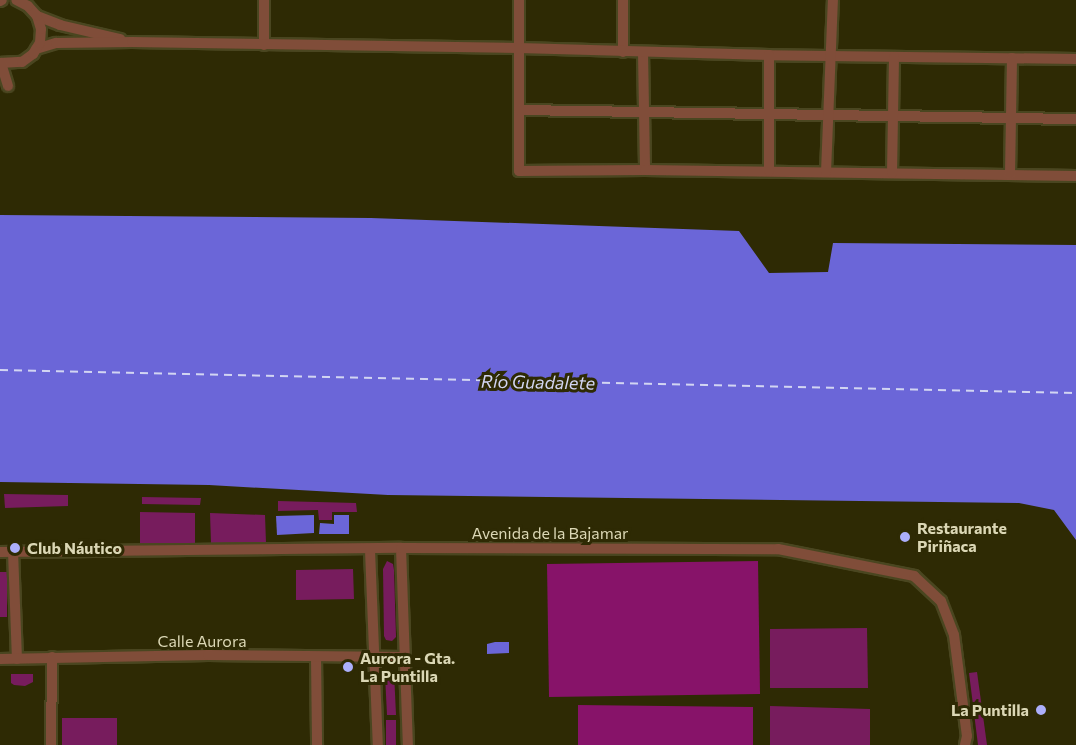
<!DOCTYPE html>
<html>
<head>
<meta charset="utf-8">
<style>
  body { margin:0 }
  #map { position:relative; width:1076px; height:745px; overflow:hidden; background:#2e2a04; font-family:Commissioner,sans-serif }
  div>[style] { position:absolute }
  .green>* { inset:0; background:#771c5d }
  .forest>* { inset:0; background:#871369 }
  .water>* { inset:0; background:#6b66d8 }
  .ferry>* { height:1.5px; margin-top:-0.75px; transform-origin:0; background:repeating-linear-gradient(90deg,#d2d5f2 0 8px,transparent 0 14px) }
  .roads { filter:drop-shadow(2px 0 #4a4620) drop-shadow(-2px 0 #4a4620) drop-shadow(0 2px #4a4620) drop-shadow(0 -2px #4a4620) }
  .minor>* { height:10px; margin:-5px; padding:0 5px; transform-origin:5px; border-radius:5px; background:#804d39 }
  .dots>* { width:16px; height:16px; translate:-50% -50%; box-sizing:border-box; border:3px solid #2e2a04; border-radius:50% }
  span { translate:-50% -50%; white-space:nowrap; text-align:center; line-height:1.15; -webkit-text-stroke:6px #2e2a04; paint-order:stroke }
  .poi-label { font-size:16px; color:#dbd7b5; font-weight:700 }
  .left { translate:0 -50%; text-align:left }
  .right { translate:-100% -50%; text-align:right }
  .street-label { font-size:16px; color:#dbd7b5 }
  .water-label { font-size:18px; color:#d2d5f2; font-style:italic }
</style>
</head>
<body>
<div id="map">
  <div class="green">
    <div style="clip-path:polygon(4px 494px,68px 495px,68px 506px,5px 508px)"></div>
    <div style="clip-path:polygon(142px 497px,201px 498px,200px 505px,142px 504px)"></div>
    <div style="clip-path:polygon(278px 501px,356px 503px,357px 512px,332px 512px,332px 520px,319px 520px,318px 510px,278px 511px)"></div>
    <div style="clip-path:polygon(140px 512px,195px 513px,195px 544px,140px 545px)"></div>
    <div style="clip-path:polygon(210px 513px,265px 515px,266px 543px,211px 543px)"></div>
    <div style="clip-path:polygon(387px 561px,393px 564px,394px 570px,396px 637px,392px 641px,386px 640px,384px 636px,383px 569px)"></div>
    <div style="clip-path:polygon(353px 569px,354px 599px,296px 600px,296px 570px)"></div>
    <div style="clip-path:polygon(0 572px,7px 572px,7px 617px,0 617px)"></div>
    <div style="clip-path:polygon(867px 628px,868px 688px,770px 688px,770px 629px)"></div>
    <div style="clip-path:polygon(390px 669px,394px 672px,396px 715px,387px 715px,385px 675px)"></div>
    <div style="clip-path:polygon(977px 672px,987px 745px,978px 745px,969px 673px)"></div>
    <div style="clip-path:polygon(11px 674px,33px 674px,33px 682px,25px 686px,14px 685px,11px 683px)"></div>
    <div style="clip-path:polygon(770px 706px,870px 709px,870px 745px,770px 745px)"></div>
    <div style="clip-path:polygon(62px 718px,117px 718px,117px 745px,62px 745px)"></div>
    <div style="clip-path:polygon(386px 720px,396px 720px,396px 745px,386px 745px)"></div>
  </div>
  <div class="forest">
    <div style="clip-path:polygon(758px 561px,760px 694px,549px 697px,547px 564px)"></div>
    <div style="clip-path:polygon(578px 705px,753px 707px,753px 745px,578px 745px)"></div>
  </div>
  <div class="water">
    <div style="clip-path:polygon(0 215px,371px 218px,739px 231px,769px 273px,828px 272px,833px 243px,1076px 245px,1076px 540px,1054px 510px,1019px 503px,388px 495px,209px 485px,0 482px)"></div>
    <div style="clip-path:polygon(314px 515px,314px 533px,277px 535px,276px 516px)"></div>
    <div style="clip-path:polygon(334px 515px,349px 515px,349px 534px,319px 534px,320px 523px,334px 524px)"></div>
    <div style="clip-path:polygon(495px 642px,509px 642px,509px 653px,487px 654px,487px 644px)"></div>
  </div>
  <div class="ferry">
    <div style="left:0;top:370px;width:1076px;rotate:1.22deg"></div>
  </div>
  <div class="roads">
    <div class="minor">
      <div style="left:0;top:1px;width:2px;rotate:-27deg"></div>
      <div style="left:37px;top:16px;width:25px;rotate:21deg"></div>
      <div style="left:60px;top:25px;width:62px;rotate:13.1deg"></div>
      <div style="left:264px;top:45px;width:45px;rotate:-90deg"></div>
      <div style="left:36px;top:49px;width:21px;rotate:-17deg"></div>
      <div style="left:56px;top:43px;width:76px;rotate:-0.8deg"></div>
      <div style="left:132px;top:42px;width:387px;rotate:0.9deg"></div>
      <div style="left:519px;top:48px;width:48px;rotate:-90deg"></div>
      <div style="left:623px;top:52px;width:52px;rotate:-90deg"></div>
      <div style="left:643px;top:52px;width:118px;rotate:89deg"></div>
      <div style="left:1076px;top:59px;width:307px;rotate:-179.3deg"></div>
      <div style="left:769px;top:55px;width:250px;rotate:-178.4deg"></div>
      <div style="left:519px;top:48px;width:123px;rotate:90deg"></div>
      <div style="left:519px;top:171px;width:126px;rotate:-0.5deg"></div>
      <div style="left:645px;top:170px;width:431px;rotate:0.8deg"></div>
      <div style="left:0;top:63px;width:22px;rotate:-3deg"></div>
      <div style="left:22px;top:62px;width:14px;rotate:-36deg"></div>
      <div style="left:33px;top:54px;width:13px;rotate:-58deg"></div>
      <div style="left:40px;top:43px;width:14px;rotate:-86deg"></div>
      <div style="left:41px;top:29px;width:14px;rotate:-107deg"></div>
      <div style="left:37px;top:16px;width:13px;rotate:-132deg"></div>
      <div style="left:28px;top:6px;width:13px;rotate:-153deg"></div>
      <div style="left:1px;top:63px;width:24px;rotate:73deg"></div>
      <div style="left:519px;top:110px;width:557px;rotate:0.93deg"></div>
      <div style="left:769px;top:171px;width:116px;rotate:-90deg"></div>
      <div style="left:826px;top:172px;width:172px;rotate:-87.7deg"></div>
      <div style="left:892px;top:173px;width:116px;rotate:-89deg"></div>
      <div style="left:1010px;top:174px;width:116px;rotate:-89deg"></div>
      <div style="left:401px;top:548px;width:197px;rotate:88deg"></div>
      <div style="left:370px;top:550px;width:195px;rotate:87.7deg"></div>
      <div style="left:13px;top:551px;width:108px;rotate:87.9deg"></div>
      <div style="left:0;top:552px;width:401px;rotate:-0.6deg"></div>
      <div style="left:401px;top:548px;width:377px;rotate:0.2deg"></div>
      <div style="left:778px;top:549px;width:139px;rotate:11.2deg"></div>
      <div style="left:914px;top:576px;width:37px;rotate:43deg"></div>
      <div style="left:941px;top:601px;width:36px;rotate:69deg"></div>
      <div style="left:954px;top:635px;width:102px;rotate:82.7deg"></div>
      <div style="left:967px;top:736px;width:9px;rotate:103deg"></div>
      <div style="left:316px;top:657px;width:88px;rotate:89.3deg"></div>
      <div style="left:0;top:659px;width:208px;rotate:-1.1deg"></div>
      <div style="left:208px;top:655px;width:197px;rotate:0.6deg"></div>
      <div style="left:51px;top:745px;width:88px;rotate:-89.3deg"></div>
    </div>
  </div>
  <div class="dots">
    <div style="left:905px;top:537px;background:#acaffb"></div>
    <div style="left:15px;top:548px;background:#acaffb"></div>
    <div style="left:348px;top:667px;background:#acaffb"></div>
    <div style="left:1041px;top:710px;background:#acaffb"></div>
  </div>
  <div class="poi-label">
    <span class="left" style="left:917px;top:537px">Restaurante<br>Piriñaca</span>
    <span class="left" style="left:27px;top:548px">Club Náutico</span>
    <span class="left" style="left:360px;top:667px">Aurora - Gta.<br>La Puntilla</span>
    <span class="right" style="left:1029px;top:710px">La Puntilla</span>
  </div>
  <div class="street-label">
    <span style="left:550px;top:533px">Avenida de la Bajamar</span>
    <span style="left:202px;top:641px">Calle Aurora</span>
  </div>
  <div class="water-label">
    <span style="left:538px;top:382px;rotate:1deg">Río Guadalete</span>
  </div>
</div>
</body>
</html>
